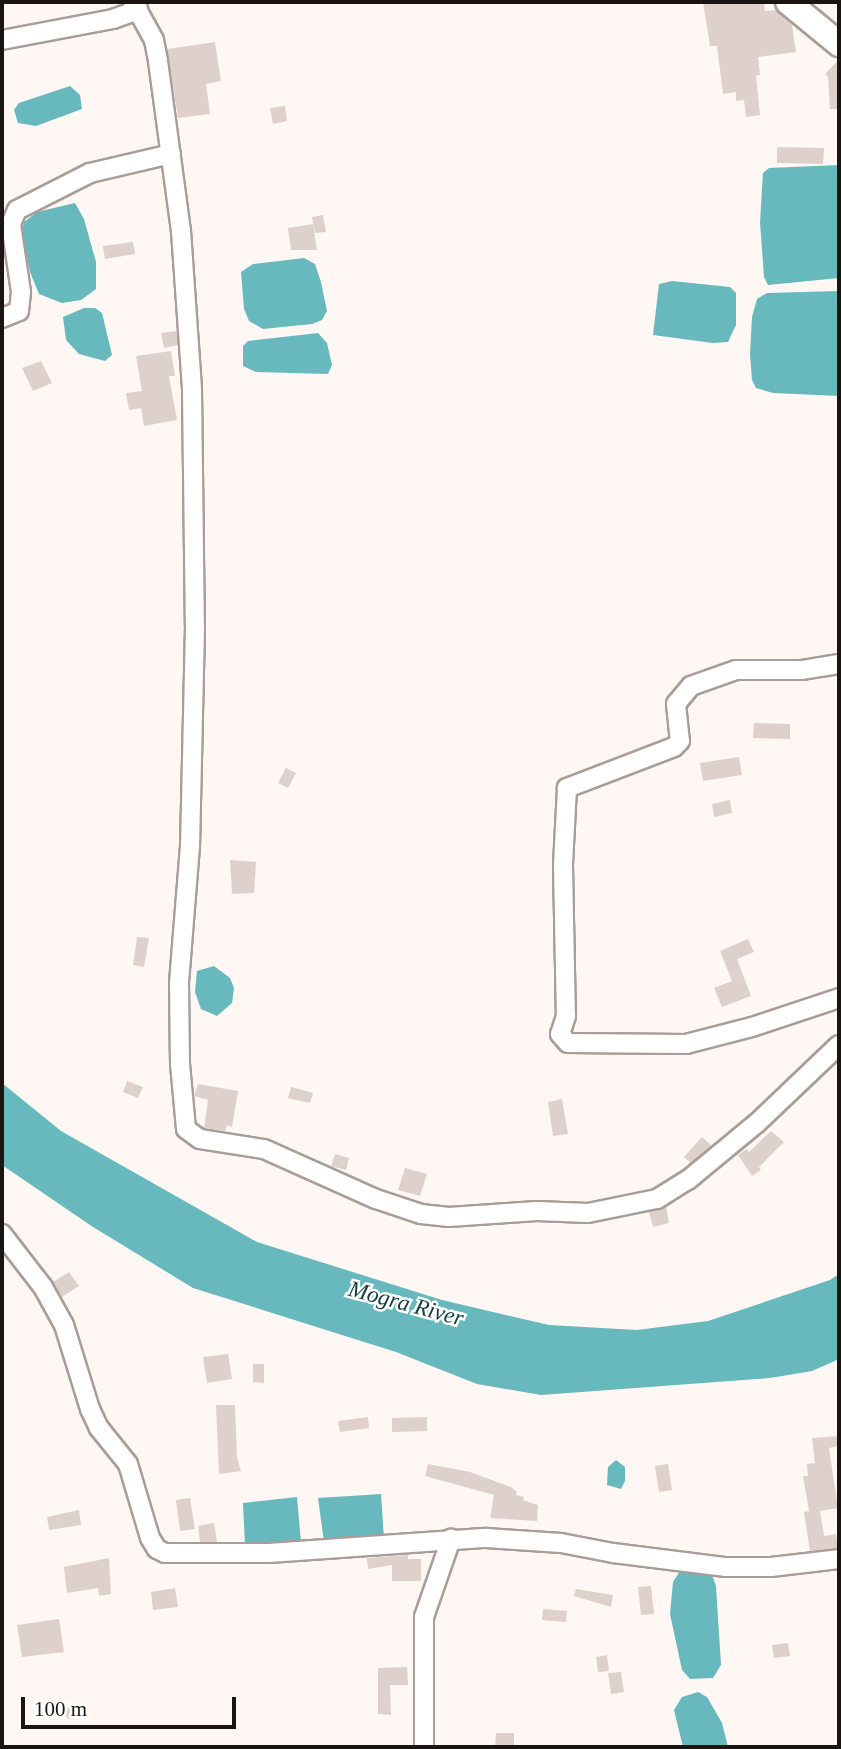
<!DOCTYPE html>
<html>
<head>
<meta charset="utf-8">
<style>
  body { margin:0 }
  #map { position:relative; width:841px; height:1749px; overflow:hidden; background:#fef7f3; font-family:"Times New Roman",serif }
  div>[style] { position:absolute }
  .water>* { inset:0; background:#67b9be }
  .building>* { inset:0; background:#ded1cc }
  .roads { filter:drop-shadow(2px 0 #a99d98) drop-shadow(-2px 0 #a99d98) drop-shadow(0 2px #a99d98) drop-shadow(0 -2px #a99d98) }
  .street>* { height:18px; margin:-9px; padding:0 9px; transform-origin:9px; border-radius:9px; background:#fff }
  .secondary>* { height:24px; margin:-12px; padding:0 12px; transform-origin:12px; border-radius:12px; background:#fff }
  span { translate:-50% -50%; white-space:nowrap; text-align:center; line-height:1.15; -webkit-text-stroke:5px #fff; paint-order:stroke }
  .water-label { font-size:23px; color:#133a3d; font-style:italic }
  .frame { position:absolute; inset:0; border:4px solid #1a1513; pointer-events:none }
  .scale { position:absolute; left:21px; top:1697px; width:215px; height:32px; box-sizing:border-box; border:4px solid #1a1513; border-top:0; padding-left:9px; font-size:21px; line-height:24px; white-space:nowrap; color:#1a1513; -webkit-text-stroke:5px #fff; paint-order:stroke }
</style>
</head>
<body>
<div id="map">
  <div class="water">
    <div style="clip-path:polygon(70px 86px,80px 95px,82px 109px,36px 126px,18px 123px,14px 110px,19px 103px)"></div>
    <div style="clip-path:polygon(839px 165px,839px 278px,768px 285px,764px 277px,760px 222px,763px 173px,769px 168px)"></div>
    <div style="clip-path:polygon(75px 203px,84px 219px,96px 262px,96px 289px,81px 300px,62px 303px,39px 294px,30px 272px,22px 232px,24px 222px,37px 212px)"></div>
    <div style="clip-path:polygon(304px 258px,315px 264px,321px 282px,327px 311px,322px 320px,312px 324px,263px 329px,249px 321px,244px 309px,241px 272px,253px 264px)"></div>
    <div style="clip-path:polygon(672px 281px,730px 287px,736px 293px,736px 325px,728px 342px,713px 343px,653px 335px,659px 284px)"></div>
    <div style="clip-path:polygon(839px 291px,839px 396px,773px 393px,756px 388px,752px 380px,750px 354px,752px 317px,757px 299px,767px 293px)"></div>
    <div style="clip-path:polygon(84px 308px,95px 308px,102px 313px,112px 355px,105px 361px,79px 354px,66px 340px,63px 317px)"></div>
    <div style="clip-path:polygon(318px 333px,327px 343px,332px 365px,328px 374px,256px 372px,243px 366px,243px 346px,248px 341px)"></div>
    <div style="clip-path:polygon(214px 966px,230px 978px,234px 988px,232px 1003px,217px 1016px,201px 1009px,195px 992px,197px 971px)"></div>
    <div style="clip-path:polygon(2px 1083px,61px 1131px,257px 1242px,442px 1300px,549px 1325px,637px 1330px,708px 1321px,830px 1280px,839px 1274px,839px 1359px,812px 1371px,770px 1378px,541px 1395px,477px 1384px,396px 1352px,193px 1288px,93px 1227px,2px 1165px)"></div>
    <div style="clip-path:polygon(616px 1460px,625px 1467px,625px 1481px,621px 1489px,607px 1485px,608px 1467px)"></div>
    <div style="clip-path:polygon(381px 1494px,384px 1539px,324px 1542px,318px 1498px)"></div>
    <div style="clip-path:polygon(297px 1497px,301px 1542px,245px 1546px,243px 1503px)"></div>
    <div style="clip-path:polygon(680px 1571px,712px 1575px,716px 1586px,721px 1665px,713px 1678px,690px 1679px,682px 1670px,670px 1614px,673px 1582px)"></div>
    <div style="clip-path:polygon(698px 1692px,707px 1697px,722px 1723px,728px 1747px,683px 1747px,674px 1710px,682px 1697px)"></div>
  </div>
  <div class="building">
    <div style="clip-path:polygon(703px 2px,764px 2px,765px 11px,776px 10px,792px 25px,796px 52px,758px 57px,760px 75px,756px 75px,760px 115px,746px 117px,744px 100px,736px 101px,736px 92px,723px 94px,717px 46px,710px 46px)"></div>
    <div style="clip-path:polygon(215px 42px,221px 81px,206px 84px,210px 114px,178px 118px,167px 49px)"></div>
    <div style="clip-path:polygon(839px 59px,839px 109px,830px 109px,828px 77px,825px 74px)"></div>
    <div style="clip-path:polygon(285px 106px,287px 121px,273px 124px,270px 108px)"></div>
    <div style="clip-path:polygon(777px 147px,824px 148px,823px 164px,777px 163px)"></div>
    <div style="clip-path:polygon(323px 215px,326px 232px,315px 233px,312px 217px)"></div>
    <div style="clip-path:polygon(313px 224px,317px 250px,291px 250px,288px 228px)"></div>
    <div style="clip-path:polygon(133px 242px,135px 254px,105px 259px,103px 246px)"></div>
    <div style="clip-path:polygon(177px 331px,178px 345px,164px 348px,161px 333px)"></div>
    <div style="clip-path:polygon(171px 351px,175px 376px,169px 376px,177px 420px,144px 426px,141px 408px,129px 410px,126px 393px,142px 391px,136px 356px)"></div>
    <div style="clip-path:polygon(41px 361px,52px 383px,33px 391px,22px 368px)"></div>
    <div style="clip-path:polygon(754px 723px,790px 724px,790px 739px,753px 738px)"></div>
    <div style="clip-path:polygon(739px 757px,742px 775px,703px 781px,700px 763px)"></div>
    <div style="clip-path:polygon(286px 768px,296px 773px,288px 788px,278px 783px)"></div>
    <div style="clip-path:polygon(730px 800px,732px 813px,714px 817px,712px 804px)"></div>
    <div style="clip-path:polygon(230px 860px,256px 862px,254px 893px,232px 894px)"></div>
    <div style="clip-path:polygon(137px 937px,149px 938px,144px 967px,133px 965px)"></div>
    <div style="clip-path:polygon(748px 939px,754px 952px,737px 959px,751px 996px,722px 1007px,714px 988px,732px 981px,720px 951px)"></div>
    <div style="clip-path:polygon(127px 1081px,143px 1087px,138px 1098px,123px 1092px)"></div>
    <div style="clip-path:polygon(198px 1084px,238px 1091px,232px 1127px,227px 1125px,225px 1131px,204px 1128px,208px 1100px,194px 1096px)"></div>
    <div style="clip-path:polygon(291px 1087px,313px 1093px,310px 1103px,288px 1098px)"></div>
    <div style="clip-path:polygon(562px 1099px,568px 1134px,553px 1136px,548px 1102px)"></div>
    <div style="clip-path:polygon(771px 1131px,784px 1142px,759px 1167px,761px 1170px,752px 1176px,738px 1155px,747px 1149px,749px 1152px)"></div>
    <div style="clip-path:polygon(702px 1137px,712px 1146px,691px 1163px,684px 1157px)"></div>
    <div style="clip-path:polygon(335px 1154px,349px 1158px,346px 1170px,331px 1166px)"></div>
    <div style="clip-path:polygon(405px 1168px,427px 1174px,420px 1196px,398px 1190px)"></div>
    <div style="clip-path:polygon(666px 1207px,669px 1223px,653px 1227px,649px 1212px)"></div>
    <div style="clip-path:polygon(69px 1272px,79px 1286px,62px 1297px,53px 1282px)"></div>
    <div style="clip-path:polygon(228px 1354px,232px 1379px,207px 1383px,203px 1357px)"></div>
    <div style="clip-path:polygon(253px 1364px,264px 1364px,264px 1383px,253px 1382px)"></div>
    <div style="clip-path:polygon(216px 1405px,235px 1405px,237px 1458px,241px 1471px,219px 1474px)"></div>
    <div style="clip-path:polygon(368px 1417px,369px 1428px,340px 1432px,338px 1421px)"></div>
    <div style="clip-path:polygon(427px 1417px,427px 1431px,392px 1432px,392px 1418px)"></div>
    <div style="clip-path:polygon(839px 1436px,839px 1446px,829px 1448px,838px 1508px,820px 1511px,824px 1536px,836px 1534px,838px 1548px,810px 1551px,804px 1512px,809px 1511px,803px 1476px,808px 1476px,807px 1464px,815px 1463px,812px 1438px)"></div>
    <div style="clip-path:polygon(428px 1464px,470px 1472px,511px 1487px,517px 1492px,516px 1495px,524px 1497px,523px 1500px,538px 1505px,537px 1521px,490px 1518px,494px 1495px,425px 1476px)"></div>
    <div style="clip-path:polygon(668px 1464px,672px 1490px,659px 1492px,655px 1466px)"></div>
    <div style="clip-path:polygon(190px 1498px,195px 1529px,180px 1531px,176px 1500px)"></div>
    <div style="clip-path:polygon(79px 1510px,81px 1525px,49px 1530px,47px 1517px)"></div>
    <div style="clip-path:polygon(214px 1523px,217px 1542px,200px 1542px,198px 1526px)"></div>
    <div style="clip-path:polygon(408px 1555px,408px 1559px,421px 1559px,421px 1581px,392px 1581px,392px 1565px,368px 1569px,367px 1558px)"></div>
    <div style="clip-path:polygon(109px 1558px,111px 1594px,99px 1596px,98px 1588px,67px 1593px,64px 1567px)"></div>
    <div style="clip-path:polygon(651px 1586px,654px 1614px,641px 1615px,638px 1587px)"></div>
    <div style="clip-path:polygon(175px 1588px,178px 1607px,153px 1610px,151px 1592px)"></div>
    <div style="clip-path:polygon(576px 1589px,613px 1595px,611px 1607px,574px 1596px)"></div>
    <div style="clip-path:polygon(543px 1609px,567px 1611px,566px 1622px,542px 1620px)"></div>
    <div style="clip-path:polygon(59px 1619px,64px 1652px,22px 1657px,17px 1625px)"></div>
    <div style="clip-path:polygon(788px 1643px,790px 1656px,774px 1658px,772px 1645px)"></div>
    <div style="clip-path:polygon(607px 1655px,609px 1671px,598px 1672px,596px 1657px)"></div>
    <div style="clip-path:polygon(407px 1667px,408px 1685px,390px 1685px,391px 1715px,378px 1714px,378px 1668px)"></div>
    <div style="clip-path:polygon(621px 1672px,624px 1692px,611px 1694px,608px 1673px)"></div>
    <div style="clip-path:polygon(85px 1705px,87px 1717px,67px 1719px,65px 1708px)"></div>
    <div style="clip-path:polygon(496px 1733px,514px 1733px,514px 1747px,495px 1747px)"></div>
  </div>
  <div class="roads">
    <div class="street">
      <div style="left:133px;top:2px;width:43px;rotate:61.1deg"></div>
      <div style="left:154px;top:40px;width:21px;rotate:79deg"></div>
      <div style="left:158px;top:61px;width:172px;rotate:82.3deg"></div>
      <div style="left:181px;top:231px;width:159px;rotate:86deg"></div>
      <div style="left:192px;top:390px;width:237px;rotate:89.3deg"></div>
      <div style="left:195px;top:627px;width:219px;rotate:91.3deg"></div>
      <div style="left:190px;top:846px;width:137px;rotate:94.6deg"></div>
      <div style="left:179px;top:983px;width:81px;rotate:89.3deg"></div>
      <div style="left:180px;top:1064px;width:65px;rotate:84.7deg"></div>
      <div style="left:186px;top:1129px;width:17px;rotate:36deg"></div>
      <div style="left:200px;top:1139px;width:65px;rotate:8.9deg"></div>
      <div style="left:264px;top:1149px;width:123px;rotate:24.1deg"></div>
      <div style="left:376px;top:1199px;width:47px;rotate:18.4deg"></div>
      <div style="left:421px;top:1214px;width:28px;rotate:6deg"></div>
      <div style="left:449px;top:1217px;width:88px;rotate:-3.9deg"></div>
      <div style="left:537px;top:1211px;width:51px;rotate:2.2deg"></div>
      <div style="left:588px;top:1213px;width:70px;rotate:-11.5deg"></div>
      <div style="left:657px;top:1199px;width:36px;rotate:-32deg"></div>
      <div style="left:688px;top:1180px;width:89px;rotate:-39.6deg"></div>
      <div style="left:757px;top:1123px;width:113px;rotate:-43.6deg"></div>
      <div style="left:2px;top:40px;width:113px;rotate:-10.7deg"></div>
      <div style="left:113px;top:19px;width:27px;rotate:-20deg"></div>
      <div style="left:2px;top:318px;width:18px;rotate:-22deg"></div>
      <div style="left:19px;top:311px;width:19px;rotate:-84deg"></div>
      <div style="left:21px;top:292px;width:69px;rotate:-98.4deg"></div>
      <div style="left:11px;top:224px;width:15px;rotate:-67deg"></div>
      <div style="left:17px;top:210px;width:82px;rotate:-26.9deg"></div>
      <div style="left:90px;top:173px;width:83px;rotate:-13.2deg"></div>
      <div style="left:839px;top:664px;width:37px;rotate:171deg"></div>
      <div style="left:802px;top:670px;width:66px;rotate:180deg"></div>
      <div style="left:736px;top:670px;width:48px;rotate:160.4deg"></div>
      <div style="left:691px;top:686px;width:23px;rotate:130deg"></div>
      <div style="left:676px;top:704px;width:37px;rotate:84deg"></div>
      <div style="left:680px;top:741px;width:8px;rotate:135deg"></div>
      <div style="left:674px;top:747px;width:115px;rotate:159deg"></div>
      <div style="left:567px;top:788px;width:77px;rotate:93deg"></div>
      <div style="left:563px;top:865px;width:151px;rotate:88.9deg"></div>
      <div style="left:566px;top:1016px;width:19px;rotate:108deg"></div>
      <div style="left:560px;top:1034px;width:12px;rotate:48deg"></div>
      <div style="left:568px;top:1043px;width:118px;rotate:0.5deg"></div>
      <div style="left:686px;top:1044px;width:68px;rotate:-14.4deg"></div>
      <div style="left:752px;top:1027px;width:92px;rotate:-18.4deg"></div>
      <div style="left:2px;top:1234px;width:67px;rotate:52.3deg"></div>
      <div style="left:43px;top:1287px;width:43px;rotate:61.1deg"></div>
      <div style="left:64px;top:1325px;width:88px;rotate:72.8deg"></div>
      <div style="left:90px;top:1409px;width:21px;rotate:65deg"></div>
      <div style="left:99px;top:1428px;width:46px;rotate:51.1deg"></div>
      <div style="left:128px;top:1464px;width:77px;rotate:73.4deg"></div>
      <div style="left:150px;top:1538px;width:13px;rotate:58deg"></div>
      <div style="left:157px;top:1549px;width:9px;rotate:27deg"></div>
      <div style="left:165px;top:1553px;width:104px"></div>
      <div style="left:269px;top:1553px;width:218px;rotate:-4deg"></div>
      <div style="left:486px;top:1538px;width:75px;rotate:3.8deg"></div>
      <div style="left:561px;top:1543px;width:53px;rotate:10.9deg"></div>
      <div style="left:613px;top:1553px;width:114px;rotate:7.1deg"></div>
      <div style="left:726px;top:1567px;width:45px"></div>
      <div style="left:771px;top:1567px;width:68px;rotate:-6.7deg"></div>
      <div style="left:424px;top:1747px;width:130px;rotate:-90deg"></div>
      <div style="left:424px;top:1617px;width:83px;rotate:-70.9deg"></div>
    </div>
    <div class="secondary">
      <div style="left:788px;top:2px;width:66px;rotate:39.5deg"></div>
    </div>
  </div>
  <div class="water-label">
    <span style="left:406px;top:1304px;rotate:15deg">Mogra River</span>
  </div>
  <div class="frame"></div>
  <div class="scale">100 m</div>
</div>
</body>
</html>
